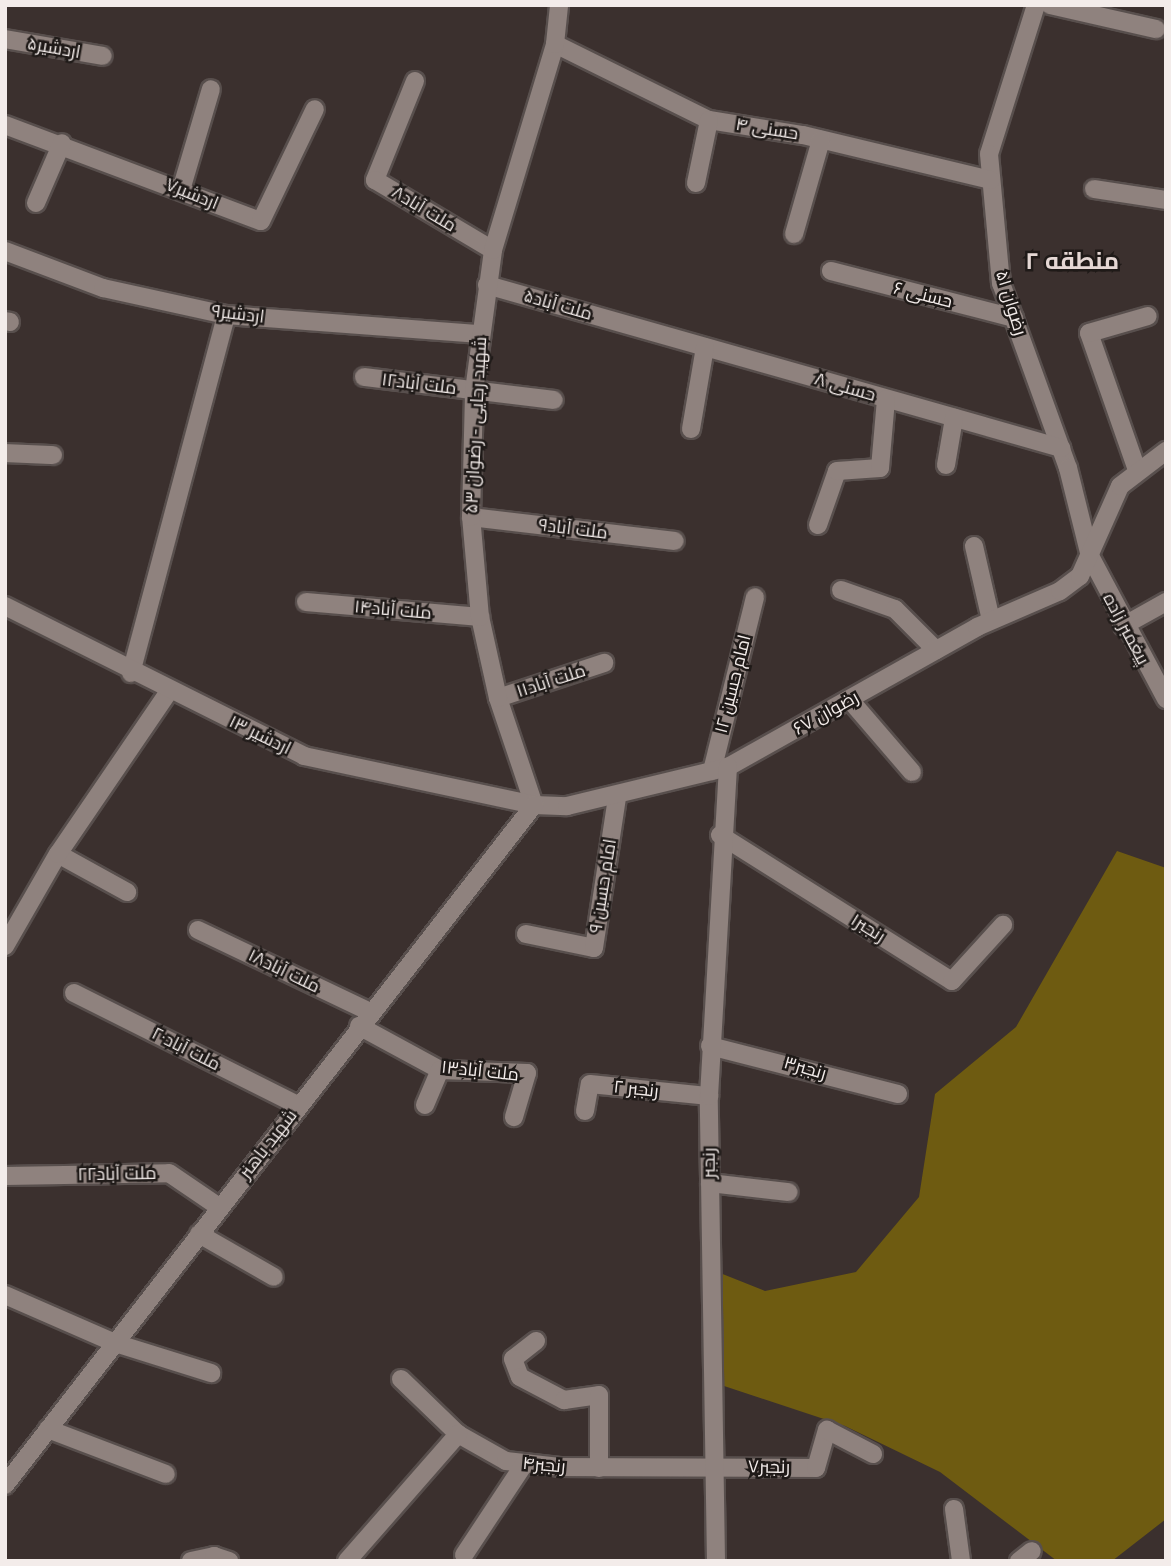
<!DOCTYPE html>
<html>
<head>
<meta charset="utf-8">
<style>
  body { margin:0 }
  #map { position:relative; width:1171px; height:1566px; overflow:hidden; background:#3b302e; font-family:Montserrat,Cairo,sans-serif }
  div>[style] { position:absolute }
  .green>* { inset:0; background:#6e5b11 }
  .roads { filter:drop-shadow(2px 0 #584f4d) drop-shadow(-2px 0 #584f4d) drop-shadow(0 2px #584f4d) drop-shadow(0 -2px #584f4d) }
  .minor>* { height:18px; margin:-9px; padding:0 9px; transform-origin:9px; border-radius:9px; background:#8f827e }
  .tertiary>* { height:18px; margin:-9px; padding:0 9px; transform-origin:9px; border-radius:9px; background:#8f827e }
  span { translate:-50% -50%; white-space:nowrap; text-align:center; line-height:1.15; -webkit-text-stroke:5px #1f1a18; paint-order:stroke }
  .street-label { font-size:18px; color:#f3ecea }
  .district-label { font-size:24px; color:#e5d7d4; font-weight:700 }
  .frame { position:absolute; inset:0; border:7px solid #f3ecea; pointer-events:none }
</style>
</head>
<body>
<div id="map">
  <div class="green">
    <div style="clip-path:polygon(1117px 851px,1166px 868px,1166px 1519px,1112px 1561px,1057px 1561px,940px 1472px,845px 1426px,706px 1380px,705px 1267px,765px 1291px,856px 1272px,919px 1197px,935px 1094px,1016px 1027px)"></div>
  </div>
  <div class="roads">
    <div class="minor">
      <div style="left:1036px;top:5px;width:156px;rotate:107.5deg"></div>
      <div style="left:989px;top:154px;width:130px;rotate:84.7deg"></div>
      <div style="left:1001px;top:283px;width:197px;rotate:70.1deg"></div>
      <div style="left:1068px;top:468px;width:91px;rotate:76deg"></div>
      <div style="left:1050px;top:5px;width:109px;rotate:12.8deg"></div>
      <div style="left:5px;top:39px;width:99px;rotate:9.8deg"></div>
      <div style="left:555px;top:44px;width:172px;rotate:26.3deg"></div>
      <div style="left:709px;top:120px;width:95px;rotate:9.1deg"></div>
      <div style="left:803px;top:135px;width:193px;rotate:13.5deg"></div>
      <div style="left:415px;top:81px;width:107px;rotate:112deg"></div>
      <div style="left:375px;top:180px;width:137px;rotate:30.7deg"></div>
      <div style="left:5px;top:125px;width:273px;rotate:20.6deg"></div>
      <div style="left:261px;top:221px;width:124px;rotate:-64.3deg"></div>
      <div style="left:696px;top:183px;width:64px;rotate:-78.3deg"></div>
      <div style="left:1094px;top:189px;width:73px;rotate:8.7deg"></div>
      <div style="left:181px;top:190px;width:105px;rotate:-73.5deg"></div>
      <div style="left:36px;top:203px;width:65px;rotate:-66.6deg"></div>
      <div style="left:794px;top:234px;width:98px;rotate:-74deg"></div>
      <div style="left:5px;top:251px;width:105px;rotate:20.7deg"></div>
      <div style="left:103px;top:288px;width:126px;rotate:12.4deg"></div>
      <div style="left:226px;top:315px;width:255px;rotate:4.3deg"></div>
      <div style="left:831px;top:271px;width:189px;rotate:14.4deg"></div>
      <div style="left:487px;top:285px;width:597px;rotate:15.85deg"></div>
      <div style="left:5px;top:321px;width:5px;rotate:11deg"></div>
      <div style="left:364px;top:377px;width:191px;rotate:6.9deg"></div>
      <div style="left:691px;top:429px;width:83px;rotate:-80.3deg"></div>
      <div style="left:5px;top:453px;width:48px;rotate:2.4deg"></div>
      <div style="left:946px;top:465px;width:48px;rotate:-80.3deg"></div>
      <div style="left:1137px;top:470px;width:145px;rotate:-109.3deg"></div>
      <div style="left:1089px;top:333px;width:61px;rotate:-16.1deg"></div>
      <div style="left:471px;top:517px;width:205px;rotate:6.7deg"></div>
      <div style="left:818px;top:525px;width:57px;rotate:-70.6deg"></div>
      <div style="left:837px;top:471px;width:43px;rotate:-4deg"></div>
      <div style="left:880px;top:468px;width:69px;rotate:-85deg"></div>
      <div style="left:974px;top:546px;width:76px;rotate:77.1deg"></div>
      <div style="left:841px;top:590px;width:57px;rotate:19.4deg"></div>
      <div style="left:895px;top:609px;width:58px;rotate:45deg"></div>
      <div style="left:306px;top:602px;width:175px;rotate:4.9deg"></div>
      <div style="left:1123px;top:626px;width:49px;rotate:-29.2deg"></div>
      <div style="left:131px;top:673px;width:370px;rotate:-75.1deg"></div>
      <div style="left:498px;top:698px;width:112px;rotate:-18.3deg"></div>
      <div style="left:850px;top:700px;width:95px;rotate:49.3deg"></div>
      <div style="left:712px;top:771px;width:179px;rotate:-76.1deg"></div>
      <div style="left:534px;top:805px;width:113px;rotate:-108.6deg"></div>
      <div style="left:498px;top:698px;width:83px;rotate:-102.5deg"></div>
      <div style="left:480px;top:617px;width:100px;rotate:-95.1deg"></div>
      <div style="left:471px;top:517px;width:126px;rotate:-88.6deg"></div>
      <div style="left:474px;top:391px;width:142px;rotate:-82.3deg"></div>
      <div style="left:493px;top:250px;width:215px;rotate:-73.2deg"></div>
      <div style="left:555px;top:44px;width:39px;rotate:-84deg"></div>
      <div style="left:720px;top:835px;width:274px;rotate:32.2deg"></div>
      <div style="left:952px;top:981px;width:76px;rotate:-47.7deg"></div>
      <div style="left:58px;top:854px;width:79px;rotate:28.8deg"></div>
      <div style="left:198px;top:930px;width:191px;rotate:25.5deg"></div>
      <div style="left:526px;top:934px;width:69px;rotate:11.6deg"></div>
      <div style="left:594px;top:948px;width:153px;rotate:-81.3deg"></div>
      <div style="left:5px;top:946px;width:106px;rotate:-60.1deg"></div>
      <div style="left:58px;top:854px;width:197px;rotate:-55.7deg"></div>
      <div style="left:74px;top:993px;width:250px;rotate:26.6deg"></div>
      <div style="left:359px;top:1026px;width:92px;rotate:28.5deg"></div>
      <div style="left:440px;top:1070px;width:87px;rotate:2deg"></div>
      <div style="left:527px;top:1073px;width:46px;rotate:106.5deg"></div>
      <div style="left:710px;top:1046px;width:194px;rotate:14.3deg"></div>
      <div style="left:425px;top:1105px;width:38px;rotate:-67deg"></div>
      <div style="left:585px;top:1111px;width:27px;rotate:-80deg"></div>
      <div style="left:590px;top:1084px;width:120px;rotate:5.8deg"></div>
      <div style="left:5px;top:1176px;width:164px;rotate:-1deg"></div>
      <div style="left:169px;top:1173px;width:60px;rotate:34.2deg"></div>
      <div style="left:710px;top:1183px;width:79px;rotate:6.6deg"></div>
      <div style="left:199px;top:1234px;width:86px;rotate:29.8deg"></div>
      <div style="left:5px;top:1295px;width:120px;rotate:23.6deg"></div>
      <div style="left:115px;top:1343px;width:101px;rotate:17.4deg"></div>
      <div style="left:536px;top:1341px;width:29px;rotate:142deg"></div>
      <div style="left:513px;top:1359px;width:19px;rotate:69deg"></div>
      <div style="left:520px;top:1377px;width:50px;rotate:27.6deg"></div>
      <div style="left:564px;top:1400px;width:35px;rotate:-8deg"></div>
      <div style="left:599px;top:1395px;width:73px;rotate:90deg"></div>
      <div style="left:401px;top:1379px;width:79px;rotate:44deg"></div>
      <div style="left:458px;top:1434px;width:55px;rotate:29.4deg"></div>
      <div style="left:506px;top:1461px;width:54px;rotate:6.3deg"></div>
      <div style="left:560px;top:1467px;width:256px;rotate:0.2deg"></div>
      <div style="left:816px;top:1468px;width:40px;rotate:-74deg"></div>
      <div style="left:827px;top:1430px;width:52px;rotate:27.6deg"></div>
      <div style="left:48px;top:1429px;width:126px;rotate:20.9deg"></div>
      <div style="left:954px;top:1509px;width:52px;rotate:82.3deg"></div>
      <div style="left:464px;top:1555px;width:110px;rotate:-56.5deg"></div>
      <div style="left:191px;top:1561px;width:24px;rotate:-12deg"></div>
      <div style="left:214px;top:1556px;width:16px;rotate:18deg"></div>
      <div style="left:347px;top:1561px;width:169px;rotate:-48.8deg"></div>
      <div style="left:1019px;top:1561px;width:16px;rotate:-38deg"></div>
    </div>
    <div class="tertiary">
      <div style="left:1090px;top:556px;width:162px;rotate:62deg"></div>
      <div style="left:5px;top:606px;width:335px;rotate:26.6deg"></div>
      <div style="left:304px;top:756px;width:235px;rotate:12deg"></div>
      <div style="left:534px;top:805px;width:33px;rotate:2deg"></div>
      <div style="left:567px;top:806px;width:166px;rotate:-13.6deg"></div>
      <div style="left:728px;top:767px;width:286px;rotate:-29.3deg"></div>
      <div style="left:977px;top:627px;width:90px;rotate:-23.4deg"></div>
      <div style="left:1060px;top:591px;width:25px;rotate:-37deg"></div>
      <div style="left:1080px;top:576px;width:98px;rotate:-66deg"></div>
      <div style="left:1120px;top:486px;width:58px;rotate:-37.3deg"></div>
      <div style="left:5px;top:1485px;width:862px;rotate:-52.12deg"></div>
      <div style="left:716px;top:1561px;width:465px;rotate:-90.9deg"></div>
      <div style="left:709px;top:1096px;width:330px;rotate:-86.7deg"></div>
    </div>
  </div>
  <div class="street-label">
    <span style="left:54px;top:48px;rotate:10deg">اردشیر۵</span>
    <span style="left:767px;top:129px;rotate:9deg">حسنی ۴</span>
    <span style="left:192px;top:194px;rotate:22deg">اردشیر۷</span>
    <span style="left:424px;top:209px;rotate:31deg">ملت آباد۸</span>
    <span style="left:923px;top:295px;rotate:14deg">حسنی ۶</span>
    <span style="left:1011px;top:303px;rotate:73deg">رضوان ۵۱</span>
    <span style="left:558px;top:305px;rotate:16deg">ملت آباد۵</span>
    <span style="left:238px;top:314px;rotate:7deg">اردشیر۹</span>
    <span style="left:419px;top:384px;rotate:7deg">ملت آباد۱۲</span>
    <span style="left:845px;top:387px;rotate:16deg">حسنی ۸</span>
    <span style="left:476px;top:425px;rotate:-87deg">شهید رجایی - رضوان ۵۳</span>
    <span style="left:573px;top:529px;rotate:7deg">ملت آباد۹</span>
    <span style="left:393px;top:610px;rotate:5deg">ملت آباد۱۴</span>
    <span style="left:1126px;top:629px;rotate:62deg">پیغمبر زاده</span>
    <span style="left:551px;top:681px;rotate:-18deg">ملت آباد۱۱</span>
    <span style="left:733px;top:684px;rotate:-76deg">امام حسین ۱۲</span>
    <span style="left:826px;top:713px;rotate:-29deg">رضوان ۶۷</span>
    <span style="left:260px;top:735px;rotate:26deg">اردشیر ۱۳</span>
    <span style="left:603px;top:886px;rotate:-81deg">امام حسین ۹</span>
    <span style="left:868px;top:928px;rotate:32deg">رنجبر۱</span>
    <span style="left:284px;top:971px;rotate:26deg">ملت آباد۱۸</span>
    <span style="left:186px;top:1049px;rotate:27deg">ملت آباد۲۰</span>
    <span style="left:805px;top:1068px;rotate:16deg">رنجبر۳</span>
    <span style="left:480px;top:1071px;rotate:6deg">ملت آباد۱۳</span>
    <span style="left:636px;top:1089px;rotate:6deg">رنجبر ۲</span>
    <span style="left:268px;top:1144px;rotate:-52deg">شهید باهنر</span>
    <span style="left:709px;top:1163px;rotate:-90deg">رنجبر</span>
    <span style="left:117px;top:1174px;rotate:-1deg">ملت آباد۲۲</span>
    <span style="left:544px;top:1465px;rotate:5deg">رنجبر۴</span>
    <span style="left:769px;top:1467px;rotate:1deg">رنجبر۷</span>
  </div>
  <div class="district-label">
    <span style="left:1072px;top:261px">منطقه ۲</span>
  </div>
  <div class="frame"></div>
</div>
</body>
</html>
